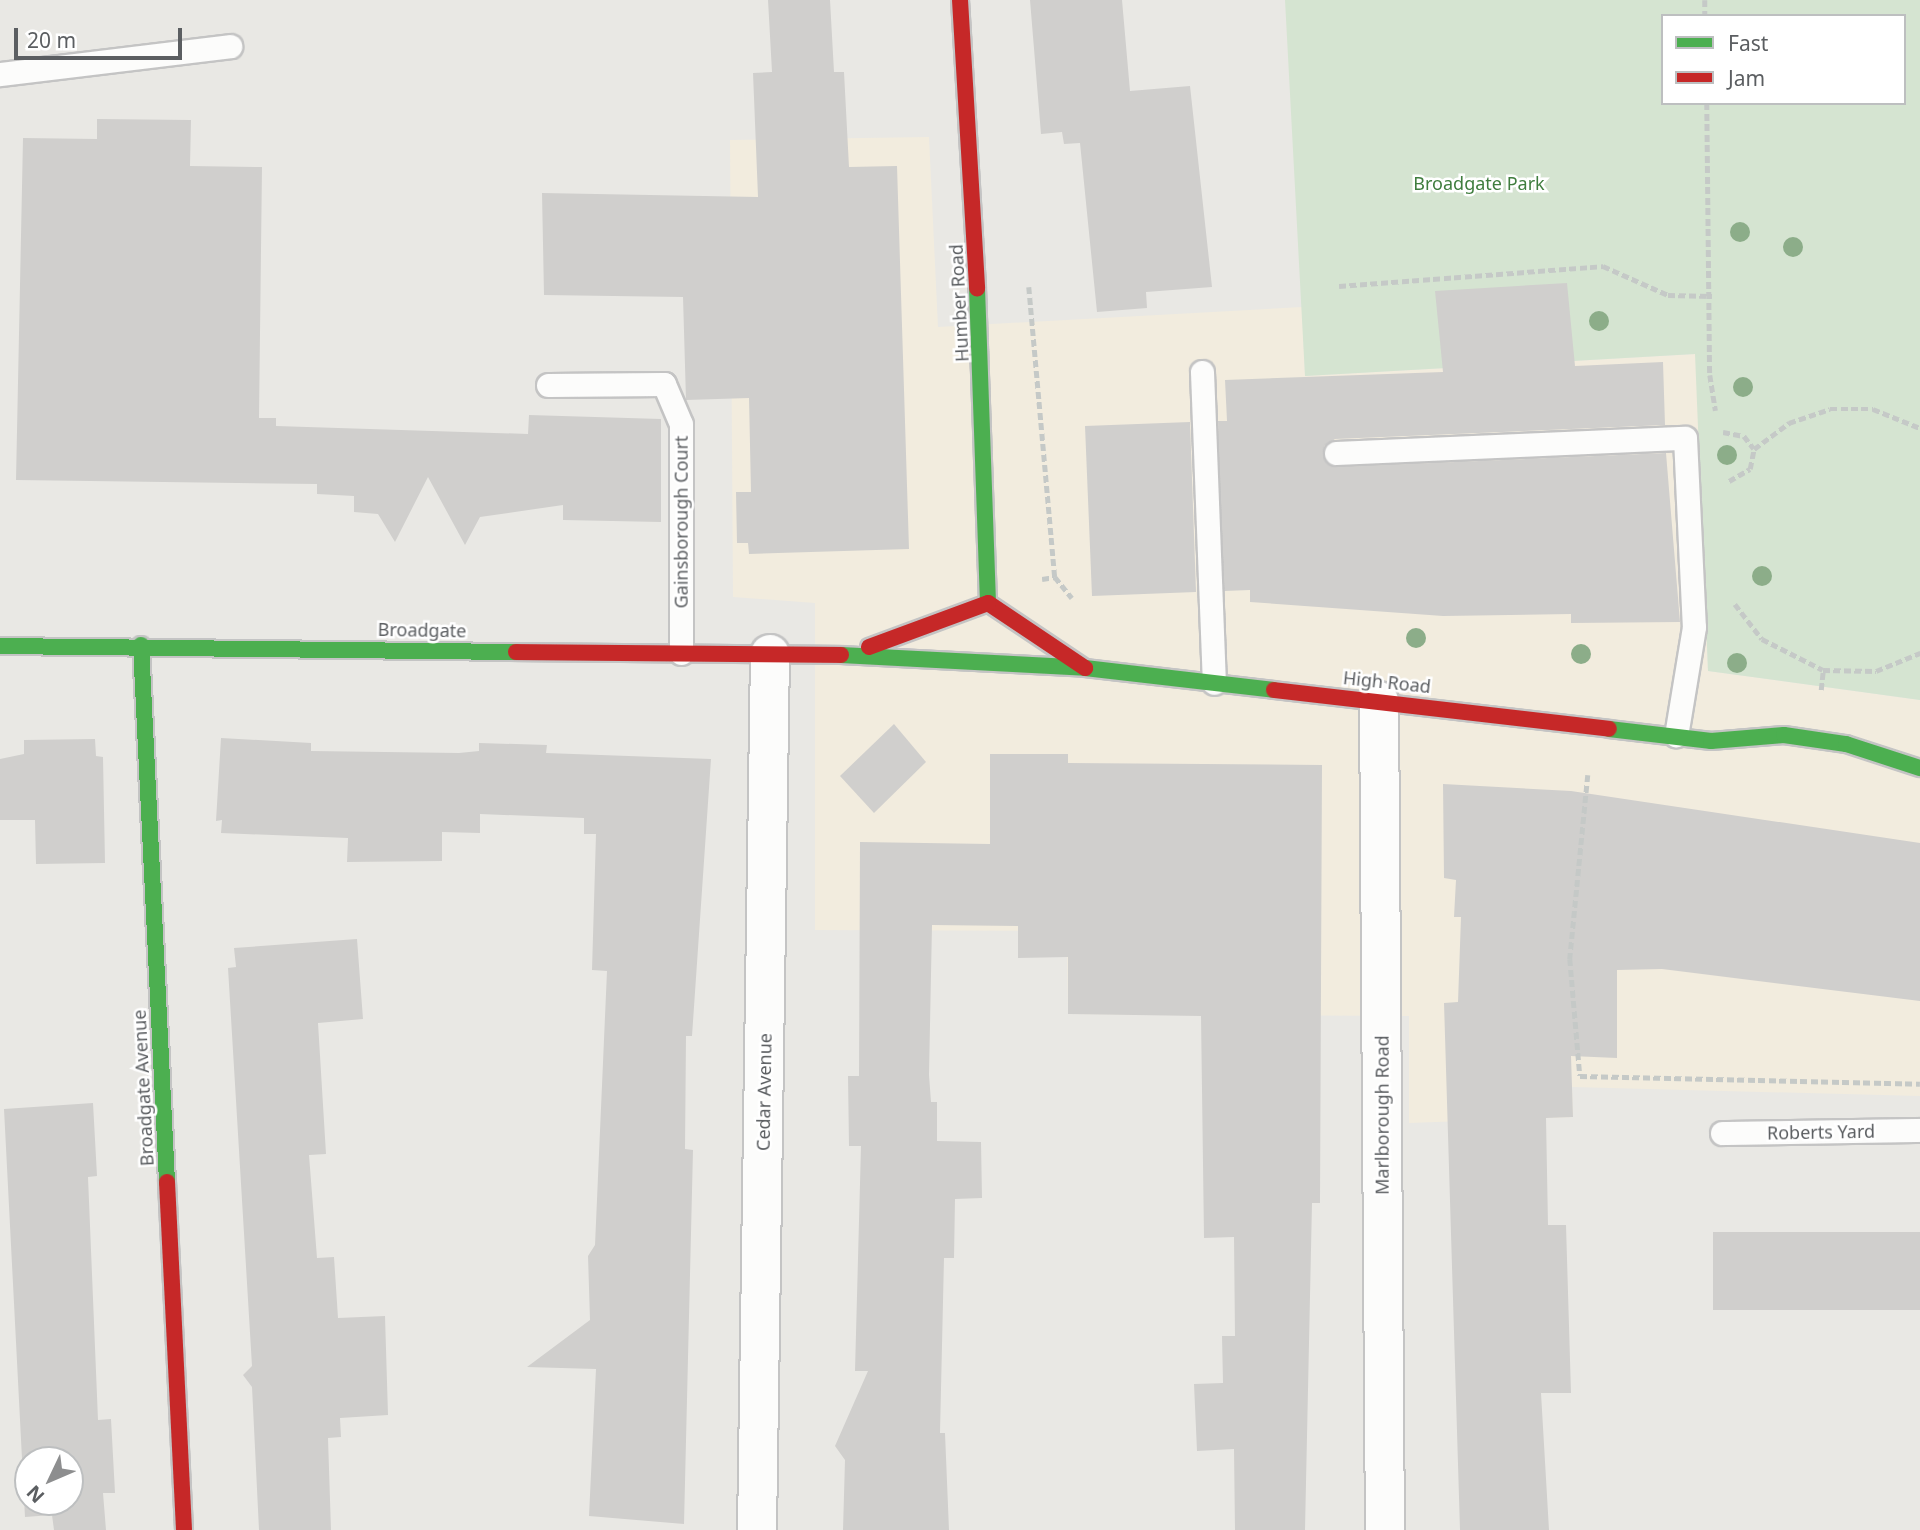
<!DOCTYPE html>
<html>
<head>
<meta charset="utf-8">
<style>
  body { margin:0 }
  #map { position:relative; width:1920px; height:1530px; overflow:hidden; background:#e9e8e4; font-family:"Noto Sans",sans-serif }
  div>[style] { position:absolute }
  .commercial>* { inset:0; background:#f2ecde }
  .green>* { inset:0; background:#d5e4d1 }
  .building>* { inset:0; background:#d0cfcd }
  .path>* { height:4.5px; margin-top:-2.25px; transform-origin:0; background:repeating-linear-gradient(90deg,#c5c9c7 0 7px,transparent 0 10.5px) }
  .roads { filter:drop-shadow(2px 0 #c4c4c4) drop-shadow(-2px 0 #c4c4c4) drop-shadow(0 2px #c4c4c4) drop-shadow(0 -2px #c4c4c4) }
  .lane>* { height:23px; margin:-11.5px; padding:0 11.5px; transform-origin:11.5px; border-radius:11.5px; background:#fcfcfb }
  .street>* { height:38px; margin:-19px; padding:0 19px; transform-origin:19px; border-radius:19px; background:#fcfcfb }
  .fast>* { height:16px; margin:-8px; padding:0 8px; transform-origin:8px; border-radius:8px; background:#4caf50 }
  .jam>* { height:16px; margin:-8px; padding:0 8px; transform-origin:8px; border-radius:8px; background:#c62828 }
  .trees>* { width:20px; height:20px; margin:-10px; border-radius:50%; background:#8cad89 }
  span { translate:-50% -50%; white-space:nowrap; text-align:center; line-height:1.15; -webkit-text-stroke:5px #fff; paint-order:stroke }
  .park-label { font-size:18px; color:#3f7d3e }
  .street-label { font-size:18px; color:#5b5e61 }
  .legend { position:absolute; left:1661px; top:14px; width:245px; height:91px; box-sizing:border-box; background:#fff; border:2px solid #bdbfc0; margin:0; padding:9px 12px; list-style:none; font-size:21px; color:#5b5e61 }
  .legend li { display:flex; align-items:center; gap:14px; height:35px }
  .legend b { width:35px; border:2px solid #bdbfc0 }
  .north { position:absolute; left:14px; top:1446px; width:70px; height:70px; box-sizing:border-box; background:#fff; border:2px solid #bdbfc0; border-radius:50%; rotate:226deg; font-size:19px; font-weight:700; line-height:28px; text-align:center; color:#5b5e61 }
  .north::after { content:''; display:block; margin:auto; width:24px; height:32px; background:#8d8e8f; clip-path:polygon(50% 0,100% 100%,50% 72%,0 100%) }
  .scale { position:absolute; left:14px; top:28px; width:168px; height:32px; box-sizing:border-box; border:4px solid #5b5e61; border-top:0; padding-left:9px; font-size:21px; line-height:24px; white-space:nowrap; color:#5b5e61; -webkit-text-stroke:5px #fff; paint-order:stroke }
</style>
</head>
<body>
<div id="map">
  <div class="commercial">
    <div style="clip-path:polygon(929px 137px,938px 327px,1302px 307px,1305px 376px,1696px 354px,1708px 671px,1920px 700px,1920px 1096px,1572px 1087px,1573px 1117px,1409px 1123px,1409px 1016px,1068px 1014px,1067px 931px,815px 930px,815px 603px,733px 597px,730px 140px)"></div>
  </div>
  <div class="green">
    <div style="clip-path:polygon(evenodd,1285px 0,1920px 0,1920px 700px,1708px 671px,1695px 354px,1305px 376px,1285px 0,1663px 16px,1904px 16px,1904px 103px,1663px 103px,1663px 16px)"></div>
  </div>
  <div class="building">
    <div style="clip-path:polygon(768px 0,830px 0,834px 72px,844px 72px,849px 167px,897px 166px,909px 549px,749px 554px,748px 543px,737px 543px,736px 492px,751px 492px,749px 398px,686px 400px,683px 297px,544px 295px,542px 193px,758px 197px,753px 73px,772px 72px)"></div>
    <div style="clip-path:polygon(1030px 0,1122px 0,1130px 91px,1190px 86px,1212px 287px,1146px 292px,1147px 308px,1097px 312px,1080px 143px,1064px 144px,1062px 132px,1041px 134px)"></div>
    <div style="clip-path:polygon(97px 119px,191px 120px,190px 166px,262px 167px,259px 418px,276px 418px,276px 426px,528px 434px,529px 415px,661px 419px,661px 522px,563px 520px,563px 505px,480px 517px,465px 545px,428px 477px,395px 542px,378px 514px,354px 512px,354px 496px,317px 494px,317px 484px,16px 480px,23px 138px,97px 139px)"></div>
    <div style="clip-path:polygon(1567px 283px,1575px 366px,1663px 362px,1665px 425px,1335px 439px,1324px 446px,1324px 460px,1337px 467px,1666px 453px,1680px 622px,1571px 623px,1571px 614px,1443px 616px,1250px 602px,1250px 590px,1224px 591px,1218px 421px,1227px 421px,1225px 380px,1443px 372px,1435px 291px)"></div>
    <div style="clip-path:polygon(1190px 422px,1196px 592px,1092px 596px,1085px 426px)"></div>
    <div style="clip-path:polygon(894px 724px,926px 762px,874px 813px,840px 776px)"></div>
    <div style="clip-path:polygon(221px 738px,311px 743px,311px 751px,459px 753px,479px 751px,479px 743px,547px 745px,546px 753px,711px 759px,692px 1036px,686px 1036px,685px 1149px,693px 1150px,684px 1524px,589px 1516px,596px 1369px,527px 1367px,590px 1320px,588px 1256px,595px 1245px,607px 971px,592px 970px,596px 834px,584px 834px,584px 818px,480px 814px,480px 833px,442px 832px,442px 861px,347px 862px,348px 838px,221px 833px,222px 820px,216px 821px)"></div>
    <div style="clip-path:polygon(95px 739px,96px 756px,103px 757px,105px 863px,36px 864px,35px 820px,0 820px,0 759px,24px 754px,24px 740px)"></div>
    <div style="clip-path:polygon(990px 754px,1068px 754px,1068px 763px,1322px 765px,1320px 1203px,1312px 1203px,1305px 1530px,1235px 1530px,1234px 1449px,1197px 1451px,1194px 1384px,1223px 1383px,1222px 1336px,1235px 1336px,1234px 1237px,1204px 1238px,1201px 1016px,1068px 1014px,1068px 957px,1018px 958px,1018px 926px,932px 925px,929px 1075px,931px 1102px,937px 1102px,937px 1141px,981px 1142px,982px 1198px,955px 1199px,954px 1258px,944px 1258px,940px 1433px,945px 1433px,949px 1530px,843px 1530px,845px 1460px,835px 1446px,868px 1371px,855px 1371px,861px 1146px,849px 1146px,848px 1076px,859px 1076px,860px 842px,990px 844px)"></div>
    <div style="clip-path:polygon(1443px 784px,1571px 791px,1920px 843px,1920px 1001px,1662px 969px,1617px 970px,1617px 1058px,1571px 1056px,1573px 1117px,1546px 1118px,1548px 1225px,1566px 1225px,1571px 1393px,1541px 1393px,1549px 1530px,1460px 1530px,1444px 1003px,1458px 1002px,1461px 917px,1454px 917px,1456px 880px,1444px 878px)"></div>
    <div style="clip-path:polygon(357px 939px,363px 1019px,318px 1023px,326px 1154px,309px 1155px,317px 1258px,334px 1257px,338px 1318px,385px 1316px,388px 1415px,340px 1418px,341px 1437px,328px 1438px,331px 1530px,259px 1530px,252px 1387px,243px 1375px,252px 1366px,228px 968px,236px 967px,234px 948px)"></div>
    <div style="clip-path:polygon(evenodd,93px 1103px,97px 1176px,88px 1177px,98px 1420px,111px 1419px,115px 1493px,103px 1493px,106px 1530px,54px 1530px,52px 1515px,25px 1517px,4px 1109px,93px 1103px,28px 1460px,70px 1460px,70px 1502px,28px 1502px,28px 1460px)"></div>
    <div style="clip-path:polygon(1713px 1232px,1920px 1232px,1920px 1310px,1713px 1310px)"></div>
  </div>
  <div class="path">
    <div style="left:1705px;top:0;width:16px;rotate:90deg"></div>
    <div style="left:1707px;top:103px;width:272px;rotate:89.4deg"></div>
    <div style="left:1710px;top:375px;width:36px;rotate:81deg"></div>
    <div style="left:1339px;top:286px;width:265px;rotate:-4.3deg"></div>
    <div style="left:1603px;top:266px;width:71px;rotate:24deg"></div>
    <div style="left:1668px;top:295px;width:44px;rotate:1.3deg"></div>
    <div style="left:1029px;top:287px;width:291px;rotate:84.9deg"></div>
    <div style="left:1723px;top:432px;width:21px;rotate:11deg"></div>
    <div style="left:1744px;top:436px;width:16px;rotate:52deg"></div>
    <div style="left:1729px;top:481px;width:24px;rotate:-30deg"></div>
    <div style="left:1750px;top:469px;width:20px;rotate:-79deg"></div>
    <div style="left:1754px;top:449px;width:44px;rotate:-36.6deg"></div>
    <div style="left:1789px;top:423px;width:43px;rotate:-18.9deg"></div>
    <div style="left:1830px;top:409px;width:43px"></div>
    <div style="left:1873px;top:409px;width:51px;rotate:22deg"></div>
    <div style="left:1042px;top:579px;width:13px;rotate:-9deg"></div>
    <div style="left:1055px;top:577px;width:27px;rotate:51deg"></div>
    <div style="left:1735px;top:604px;width:44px;rotate:52.4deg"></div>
    <div style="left:1762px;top:639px;width:68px;rotate:26.9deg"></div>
    <div style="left:1823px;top:670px;width:53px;rotate:1.1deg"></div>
    <div style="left:1876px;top:671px;width:48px;rotate:-22.2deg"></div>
    <div style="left:1821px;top:690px;width:20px;rotate:-84deg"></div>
    <div style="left:1588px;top:775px;width:185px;rotate:95.6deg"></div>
    <div style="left:1570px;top:959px;width:117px;rotate:85.1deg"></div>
    <div style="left:1580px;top:1076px;width:340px;rotate:1.3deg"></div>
  </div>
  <div class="roads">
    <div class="lane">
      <div style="left:0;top:74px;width:232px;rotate:-6.9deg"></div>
      <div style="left:1202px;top:372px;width:311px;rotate:87.8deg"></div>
      <div style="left:548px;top:385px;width:116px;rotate:-0.5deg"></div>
      <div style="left:664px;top:384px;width:43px;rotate:67deg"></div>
      <div style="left:681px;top:424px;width:229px;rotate:90deg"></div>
      <div style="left:1336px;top:453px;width:349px;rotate:-2.5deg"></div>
      <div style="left:1685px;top:438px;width:189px;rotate:87.3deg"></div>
      <div style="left:1694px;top:627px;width:110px;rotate:99.4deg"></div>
      <div style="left:1722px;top:1133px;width:198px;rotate:-0.9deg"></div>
    </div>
    <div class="street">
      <div style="left:1379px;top:701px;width:829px;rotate:89.59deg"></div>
      <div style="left:757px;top:1530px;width:876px;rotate:-89.15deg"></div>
    </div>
    <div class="fast">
      <div style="left:977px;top:288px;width:315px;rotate:88deg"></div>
      <div style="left:141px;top:645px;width:538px;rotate:87.23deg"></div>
      <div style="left:0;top:646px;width:516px;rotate:0.67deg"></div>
      <div style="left:841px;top:655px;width:244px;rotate:3deg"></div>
      <div style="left:1085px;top:668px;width:190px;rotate:6.6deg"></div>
      <div style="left:1609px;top:729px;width:103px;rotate:6.7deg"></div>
      <div style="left:1711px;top:741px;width:73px;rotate:-4.7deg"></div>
      <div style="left:1784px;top:735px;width:63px;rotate:8.3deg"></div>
      <div style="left:1846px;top:744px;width:78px;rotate:18deg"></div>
    </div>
    <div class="jam">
      <div style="left:960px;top:0;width:289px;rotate:86.6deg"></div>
      <div style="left:988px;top:603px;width:117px;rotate:33.8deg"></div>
      <div style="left:869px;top:647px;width:127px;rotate:-20.3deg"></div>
      <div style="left:516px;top:652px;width:325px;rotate:0.5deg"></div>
      <div style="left:1274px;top:690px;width:337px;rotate:6.6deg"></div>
      <div style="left:167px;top:1182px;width:348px;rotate:87.2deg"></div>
    </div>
  </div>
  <div class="trees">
    <div style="left:1740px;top:232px"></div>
    <div style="left:1793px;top:247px"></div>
    <div style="left:1599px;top:321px"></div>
    <div style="left:1743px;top:387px"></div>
    <div style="left:1727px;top:455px"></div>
    <div style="left:1762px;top:576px"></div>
    <div style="left:1416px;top:638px"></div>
    <div style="left:1581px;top:654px"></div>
    <div style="left:1737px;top:663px"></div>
  </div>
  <div class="park-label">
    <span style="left:1479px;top:183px">Broadgate Park</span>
  </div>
  <div class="street-label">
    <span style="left:959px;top:303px;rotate:-93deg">Humber Road</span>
    <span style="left:681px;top:522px;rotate:-90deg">Gainsborough Court</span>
    <span style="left:422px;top:630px;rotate:1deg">Broadgate</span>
    <span style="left:1387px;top:682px;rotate:6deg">High Road</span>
    <span style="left:143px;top:1088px;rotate:-93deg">Broadgate Avenue</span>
    <span style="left:764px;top:1092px;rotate:-89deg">Cedar Avenue</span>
    <span style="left:1382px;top:1115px;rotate:-90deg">Marlborough Road</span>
    <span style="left:1821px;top:1132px;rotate:-1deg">Roberts Yard</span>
  </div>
  <ul class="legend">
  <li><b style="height:9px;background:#4caf50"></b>Fast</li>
  <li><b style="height:9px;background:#c62828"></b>Jam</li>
  </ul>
  <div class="north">N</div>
  <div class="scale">20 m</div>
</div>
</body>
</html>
